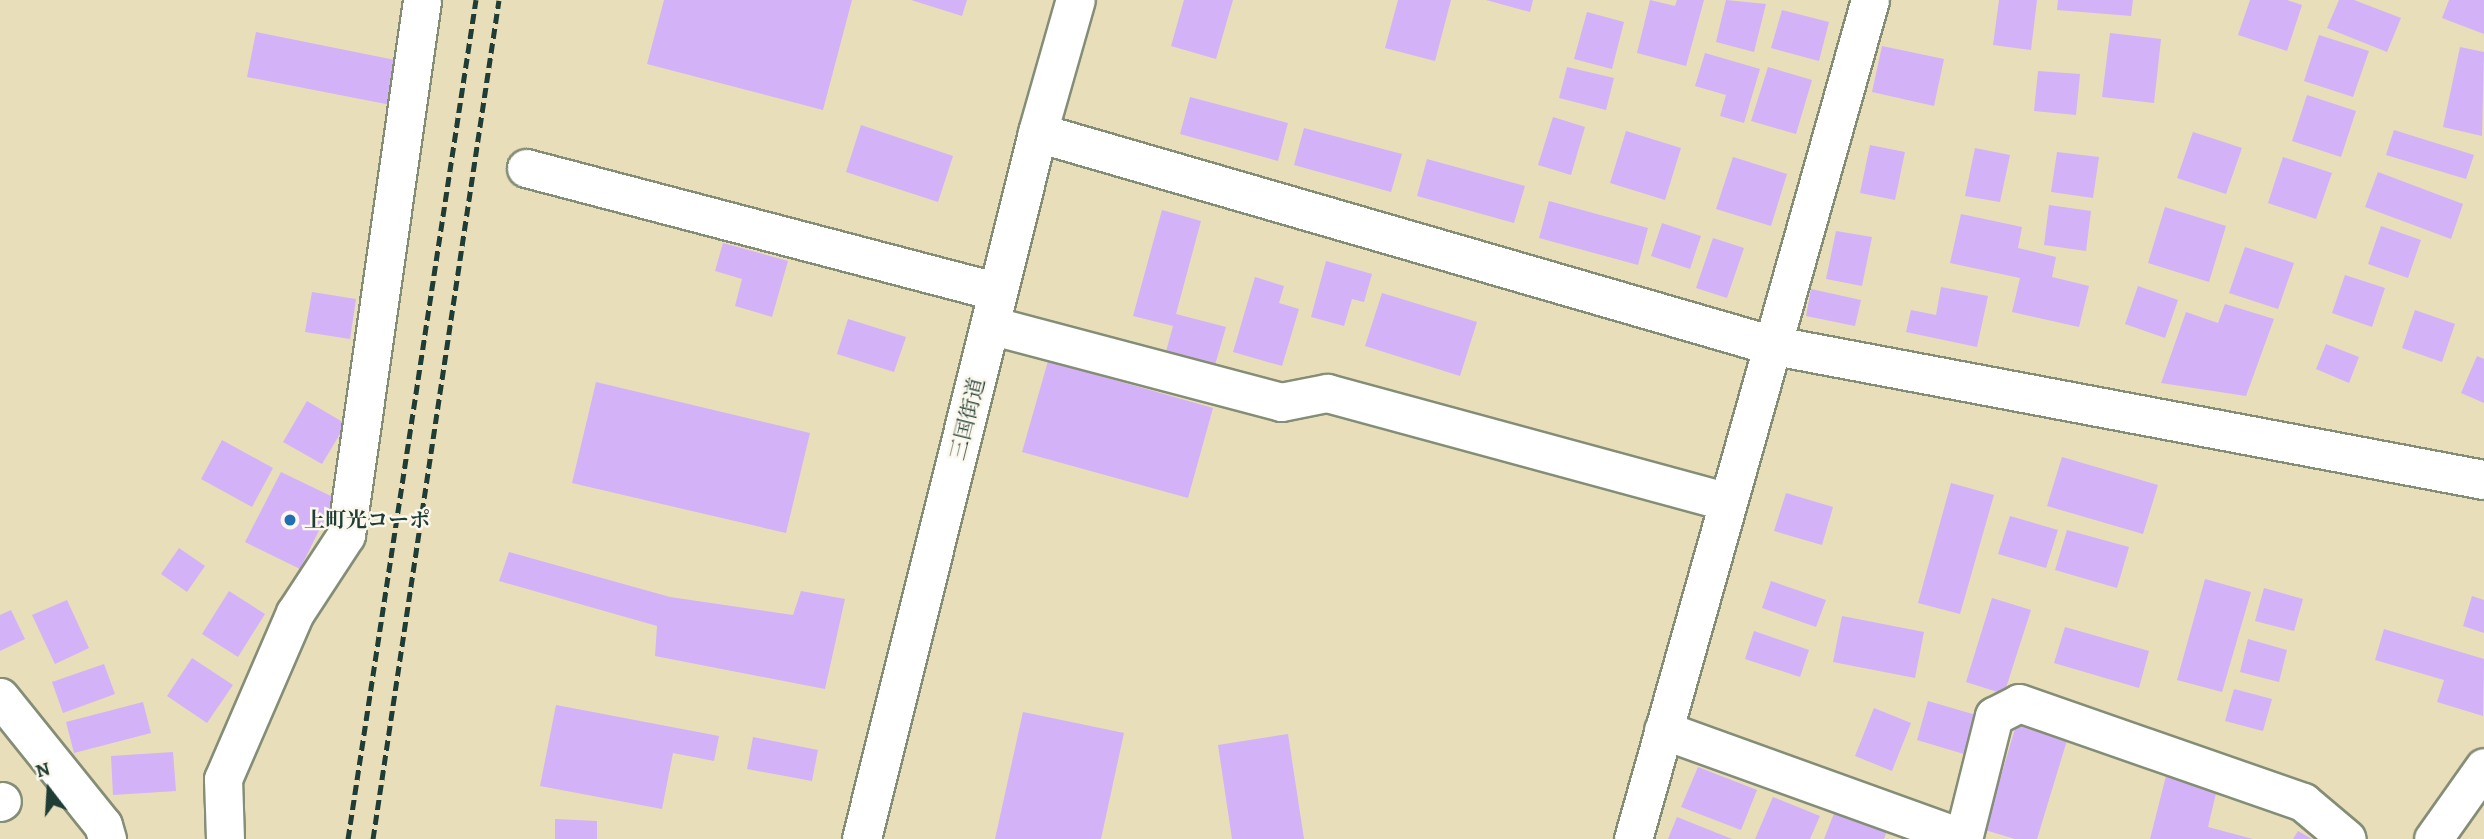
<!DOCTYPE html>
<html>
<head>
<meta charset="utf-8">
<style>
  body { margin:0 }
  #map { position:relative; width:2484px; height:839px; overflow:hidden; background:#e8deba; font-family:Alegreya,"Noto Serif JP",serif }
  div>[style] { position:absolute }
  .building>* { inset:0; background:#d3b2f8 }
  .roads { filter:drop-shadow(2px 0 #848e77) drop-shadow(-2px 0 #848e77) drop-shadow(0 2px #848e77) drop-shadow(0 -2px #848e77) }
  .minor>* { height:37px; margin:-18.5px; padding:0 18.5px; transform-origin:18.5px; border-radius:18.5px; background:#fff }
  .tertiary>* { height:38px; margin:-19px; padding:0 19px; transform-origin:19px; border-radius:19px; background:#fff }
  .trunk>* { height:38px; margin:-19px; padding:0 19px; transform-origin:19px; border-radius:19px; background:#fff }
  .rail>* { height:5px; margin-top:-2.5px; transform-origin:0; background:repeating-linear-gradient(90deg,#1f3d34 0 10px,transparent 0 15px) }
  .dots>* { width:19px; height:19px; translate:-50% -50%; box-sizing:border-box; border:4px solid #fbf7ec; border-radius:50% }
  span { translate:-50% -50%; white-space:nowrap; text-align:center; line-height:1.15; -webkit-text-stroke:5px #fbf7ec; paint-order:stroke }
  .street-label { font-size:21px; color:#1f3d34 }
  .poi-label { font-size:21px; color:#1f3d34; font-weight:700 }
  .left { translate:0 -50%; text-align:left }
  .north { position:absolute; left:14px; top:755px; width:70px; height:70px; -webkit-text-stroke:5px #fbf7ec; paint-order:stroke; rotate:343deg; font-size:19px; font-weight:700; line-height:28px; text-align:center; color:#1f3d34 }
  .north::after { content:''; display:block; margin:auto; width:24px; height:32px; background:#1f3d34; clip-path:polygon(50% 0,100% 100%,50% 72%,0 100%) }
</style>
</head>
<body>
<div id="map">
  <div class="building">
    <div style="clip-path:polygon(664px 0,852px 0,823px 110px,647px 64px)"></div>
    <div style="clip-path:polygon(911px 0,967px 0,962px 16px)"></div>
    <div style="clip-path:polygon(1184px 0,1233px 0,1216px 59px,1171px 46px)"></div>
    <div style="clip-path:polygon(1398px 0,1451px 0,1435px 61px,1385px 48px)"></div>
    <div style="clip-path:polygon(1486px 0,1533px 0,1530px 12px)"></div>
    <div style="clip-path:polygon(1650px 0,1675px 6px,1677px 0,1704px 0,1686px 66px,1637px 53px)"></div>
    <div style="clip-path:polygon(1726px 0,1766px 4px,1754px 52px,1716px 42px)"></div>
    <div style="clip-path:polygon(1999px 0,2037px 0,2031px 50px,1993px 45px)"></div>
    <div style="clip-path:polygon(2058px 0,2133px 0,2131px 16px,2057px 10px)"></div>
    <div style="clip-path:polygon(2250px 0,2287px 0,2302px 5px,2287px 51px,2238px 35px)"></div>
    <div style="clip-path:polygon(2339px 0,2354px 0,2401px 18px,2387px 52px,2327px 28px)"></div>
    <div style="clip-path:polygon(2449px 0,2484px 0,2484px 34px,2442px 18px)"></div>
    <div style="clip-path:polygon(1782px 10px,1829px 22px,1819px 61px,1771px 48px)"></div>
    <div style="clip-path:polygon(1587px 12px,1624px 22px,1612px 69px,1574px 59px)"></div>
    <div style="clip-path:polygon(256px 32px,400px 61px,391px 105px,247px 77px)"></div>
    <div style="clip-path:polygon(2110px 33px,2161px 39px,2154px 103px,2102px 97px)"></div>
    <div style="clip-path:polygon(2319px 35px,2369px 51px,2353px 97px,2304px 81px)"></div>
    <div style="clip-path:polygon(1882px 46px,1944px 59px,1934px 106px,1872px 92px)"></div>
    <div style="clip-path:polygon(2460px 47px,2484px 52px,2482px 136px,2443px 127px)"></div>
    <div style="clip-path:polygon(1705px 53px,1760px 69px,1744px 123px,1720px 116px,1726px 95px,1695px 86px)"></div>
    <div style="clip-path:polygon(1567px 67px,1614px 78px,1606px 110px,1559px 98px)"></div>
    <div style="clip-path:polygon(1768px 67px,1812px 80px,1796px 134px,1751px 121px)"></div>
    <div style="clip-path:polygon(2038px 71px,2080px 74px,2076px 115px,2034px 111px)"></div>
    <div style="clip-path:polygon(2307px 95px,2356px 111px,2341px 157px,2292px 141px)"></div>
    <div style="clip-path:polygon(1190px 97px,1288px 123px,1278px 161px,1180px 134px)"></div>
    <div style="clip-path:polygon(1553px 117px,1585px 127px,1571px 175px,1538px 165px)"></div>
    <div style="clip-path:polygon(861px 125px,953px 156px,938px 202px,846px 172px)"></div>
    <div style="clip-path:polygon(1304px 128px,1402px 154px,1391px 192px,1294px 165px)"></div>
    <div style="clip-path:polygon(2394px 130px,2474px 155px,2466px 179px,2386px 155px)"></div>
    <div style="clip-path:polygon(1626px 131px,1681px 148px,1665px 200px,1610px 183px)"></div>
    <div style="clip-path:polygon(2193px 132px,2242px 148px,2226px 194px,2177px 178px)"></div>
    <div style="clip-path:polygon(1870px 145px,1905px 152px,1895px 200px,1860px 193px)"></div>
    <div style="clip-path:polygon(1975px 148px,2010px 155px,2000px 202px,1965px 196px)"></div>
    <div style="clip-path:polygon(2057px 152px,2099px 157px,2093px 198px,2051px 192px)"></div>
    <div style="clip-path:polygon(1733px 157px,1787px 174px,1771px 226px,1716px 209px)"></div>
    <div style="clip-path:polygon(2283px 157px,2332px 173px,2316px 219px,2268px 203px)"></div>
    <div style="clip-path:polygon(1427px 159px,1525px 186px,1514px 223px,1417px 196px)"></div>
    <div style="clip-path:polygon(2378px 172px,2463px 204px,2451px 239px,2365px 207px)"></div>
    <div style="clip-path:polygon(1549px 201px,1648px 228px,1638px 265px,1539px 238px)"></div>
    <div style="clip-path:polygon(2049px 205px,2091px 211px,2086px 251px,2044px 245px)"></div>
    <div style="clip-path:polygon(2165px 207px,2226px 226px,2209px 282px,2148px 263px)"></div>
    <div style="clip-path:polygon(1162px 210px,1201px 221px,1176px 314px,1226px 327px,1213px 372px,1164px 359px,1173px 326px,1133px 316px)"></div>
    <div style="clip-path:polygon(1961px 214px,2022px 227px,2018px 248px,2056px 257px,2052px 277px,2089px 286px,2079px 327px,2012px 312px,2020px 278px,1950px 263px)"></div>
    <div style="clip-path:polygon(1662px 223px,1701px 236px,1690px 269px,1651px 256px)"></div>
    <div style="clip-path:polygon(2381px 226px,2421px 240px,2408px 278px,2368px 264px)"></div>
    <div style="clip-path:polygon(1836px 231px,1872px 237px,1862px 286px,1826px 279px)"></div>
    <div style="clip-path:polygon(1713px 238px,1744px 248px,1727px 298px,1696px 288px)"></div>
    <div style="clip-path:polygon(723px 243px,788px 261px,772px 317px,735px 306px,742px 279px,715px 271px)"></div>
    <div style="clip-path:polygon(2245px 247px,2294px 263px,2278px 309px,2229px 293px)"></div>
    <div style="clip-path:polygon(1326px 261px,1372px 274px,1364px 302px,1352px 299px,1344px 326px,1311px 317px)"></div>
    <div style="clip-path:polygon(2345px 275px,2385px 288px,2372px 327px,2332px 313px)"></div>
    <div style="clip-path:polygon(1255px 277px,1284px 286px,1279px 303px,1299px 309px,1282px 366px,1233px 352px)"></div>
    <div style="clip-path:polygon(2138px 286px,2178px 300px,2165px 338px,2125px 324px)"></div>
    <div style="clip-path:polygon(1941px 287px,1988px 296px,1977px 347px,1906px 332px,1911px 310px,1936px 315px)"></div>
    <div style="clip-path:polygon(1811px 289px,1861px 300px,1855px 326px,1806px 316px)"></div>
    <div style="clip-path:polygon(312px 292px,356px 299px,350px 339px,305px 332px)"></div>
    <div style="clip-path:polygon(1382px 293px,1477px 322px,1460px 376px,1365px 346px)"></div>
    <div style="clip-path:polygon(2225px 304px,2274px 319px,2246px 396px,2161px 383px,2186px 312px,2218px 323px)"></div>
    <div style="clip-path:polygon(2415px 310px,2455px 324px,2442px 362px,2402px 348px)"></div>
    <div style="clip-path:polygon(848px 319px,906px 337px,894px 372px,837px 354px)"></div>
    <div style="clip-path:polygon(2326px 344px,2359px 357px,2349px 383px,2316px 369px)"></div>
    <div style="clip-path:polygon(2477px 356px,2484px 359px,2484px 403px,2461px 393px)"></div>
    <div style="clip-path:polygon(1048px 361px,1213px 408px,1188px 498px,1022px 452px)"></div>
    <div style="clip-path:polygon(596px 382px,810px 433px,786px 533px,572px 483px)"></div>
    <div style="clip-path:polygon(307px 401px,346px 424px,322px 464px,283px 442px)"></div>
    <div style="clip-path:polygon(222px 440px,273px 468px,252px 507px,201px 479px)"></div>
    <div style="clip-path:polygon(2062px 457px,2158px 485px,2143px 534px,2047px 506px)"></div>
    <div style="clip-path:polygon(281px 472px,335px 498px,300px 569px,245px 542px)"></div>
    <div style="clip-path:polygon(1951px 483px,1994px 495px,1960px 614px,1918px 603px)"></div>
    <div style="clip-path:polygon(1786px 493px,1833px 507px,1822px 545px,1774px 531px)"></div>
    <div style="clip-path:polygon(2010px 516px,2058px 530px,2046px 568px,1998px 554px)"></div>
    <div style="clip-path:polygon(2067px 530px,2129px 547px,2117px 588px,2055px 570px)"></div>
    <div style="clip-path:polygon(179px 548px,205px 566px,187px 592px,161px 574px)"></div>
    <div style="clip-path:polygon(509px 552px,670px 597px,793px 615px,801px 591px,845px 599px,825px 689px,655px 656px,657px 626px,499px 581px)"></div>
    <div style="clip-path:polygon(2205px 579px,2251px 592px,2222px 692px,2177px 680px)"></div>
    <div style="clip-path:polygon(1771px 581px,1826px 600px,1816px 627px,1762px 608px)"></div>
    <div style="clip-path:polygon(2264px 588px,2303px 599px,2294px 631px,2255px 621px)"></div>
    <div style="clip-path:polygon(229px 591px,265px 614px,238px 657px,202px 634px)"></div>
    <div style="clip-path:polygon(2472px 596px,2484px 600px,2484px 633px,2463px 626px)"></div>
    <div style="clip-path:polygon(1992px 598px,2031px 610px,2004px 694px,1966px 682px)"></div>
    <div style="clip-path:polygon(67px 600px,89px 648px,55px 664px,32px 615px)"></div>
    <div style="clip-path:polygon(11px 610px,25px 639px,0 651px,0 615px)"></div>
    <div style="clip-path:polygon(1842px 616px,1924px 632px,1915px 678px,1833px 662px)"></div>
    <div style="clip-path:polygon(2065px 627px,2149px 651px,2139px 688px,2054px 663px)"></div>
    <div style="clip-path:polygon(2384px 629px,2484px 659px,2483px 716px,2437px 702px,2444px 680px,2375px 660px)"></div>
    <div style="clip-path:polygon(1754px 631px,1809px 650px,1800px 677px,1745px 659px)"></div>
    <div style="clip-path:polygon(2248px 639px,2287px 650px,2279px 682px,2240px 672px)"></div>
    <div style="clip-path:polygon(192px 658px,233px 685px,207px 723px,167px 696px)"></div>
    <div style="clip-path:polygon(104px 664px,115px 694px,63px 713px,52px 682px)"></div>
    <div style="clip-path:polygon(2234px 689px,2272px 699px,2263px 731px,2225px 721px)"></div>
    <div style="clip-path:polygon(1928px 701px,1976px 715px,1964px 754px,1917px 740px)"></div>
    <div style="clip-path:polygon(143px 702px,151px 733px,74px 753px,66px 722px)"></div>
    <div style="clip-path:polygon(556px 705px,719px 736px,714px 761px,673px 753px,662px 809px,540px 786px)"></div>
    <div style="clip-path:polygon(1874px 708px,1911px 723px,1892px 771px,1855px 756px)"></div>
    <div style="clip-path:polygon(1023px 712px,1124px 733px,1101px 839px,995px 839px)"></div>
    <div style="clip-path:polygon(2017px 722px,2068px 737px,2037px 839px,2015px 839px,1985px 830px)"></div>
    <div style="clip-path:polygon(1288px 734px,1304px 839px,1232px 839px,1218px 745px)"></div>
    <div style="clip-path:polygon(753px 737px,818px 750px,812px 781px,747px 769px)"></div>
    <div style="clip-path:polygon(173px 752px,176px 791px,113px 795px,111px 756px)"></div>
    <div style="clip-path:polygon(1698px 767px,1757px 790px,1741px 830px,1681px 807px)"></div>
    <div style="clip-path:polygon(2167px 772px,2218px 785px,2208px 827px,2253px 839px,2150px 839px)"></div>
    <div style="clip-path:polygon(1773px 797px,1820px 816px,1810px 839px,1755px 839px)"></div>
    <div style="clip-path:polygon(1835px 811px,1887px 831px,1884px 839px,1824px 839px)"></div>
    <div style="clip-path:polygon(1677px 817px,1732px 839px,1668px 839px)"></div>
    <div style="clip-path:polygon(555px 819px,597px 821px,597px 839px,555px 839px)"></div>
    <div style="clip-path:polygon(2298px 831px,2312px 839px,2293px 839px)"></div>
  </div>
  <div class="roads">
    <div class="minor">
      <div style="left:526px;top:168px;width:488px;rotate:14.7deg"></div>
      <div style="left:990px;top:325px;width:301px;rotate:14.8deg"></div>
      <div style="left:1281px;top:402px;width:47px;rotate:-11.1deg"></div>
      <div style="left:1327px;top:393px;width:415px;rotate:15.2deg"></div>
      <div style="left:0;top:697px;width:164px;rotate:51.2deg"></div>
      <div style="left:103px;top:825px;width:15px;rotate:74deg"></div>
      <div style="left:1663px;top:730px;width:319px;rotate:19.8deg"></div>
      <div style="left:0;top:802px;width:2px;rotate:-27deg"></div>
      <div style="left:225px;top:839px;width:60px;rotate:-91.9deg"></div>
      <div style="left:223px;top:779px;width:181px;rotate:-66.6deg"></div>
      <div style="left:295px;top:613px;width:93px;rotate:-56.8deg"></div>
      <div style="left:346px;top:535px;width:540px;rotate:-81.91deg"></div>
      <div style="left:1633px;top:839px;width:872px;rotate:-74.23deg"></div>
      <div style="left:1963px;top:839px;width:127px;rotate:-75.9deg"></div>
      <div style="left:1994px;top:716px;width:28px;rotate:-27deg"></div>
      <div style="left:2019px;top:703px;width:301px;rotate:19.2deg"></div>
      <div style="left:2303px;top:802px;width:57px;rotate:40.1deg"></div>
      <div style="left:2433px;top:839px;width:88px;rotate:-54.7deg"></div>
    </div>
    <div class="tertiary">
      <div style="left:1038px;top:133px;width:762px;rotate:16.15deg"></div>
      <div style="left:1770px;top:345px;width:727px;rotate:10.71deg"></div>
    </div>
    <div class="trunk">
      <div style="left:862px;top:839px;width:728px;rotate:-76deg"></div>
      <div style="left:1038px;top:133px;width:138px;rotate:-74.1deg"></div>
    </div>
  </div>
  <div class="rail">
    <div style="left:348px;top:839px;width:849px;rotate:-81.33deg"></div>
    <div style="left:373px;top:839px;width:848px;rotate:-81.46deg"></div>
  </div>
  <div class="dots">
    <div style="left:290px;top:520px;background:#1f6fb2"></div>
  </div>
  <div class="street-label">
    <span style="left:967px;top:419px;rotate:-76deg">三国街道</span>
  </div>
  <div class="poi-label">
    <span class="left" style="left:304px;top:520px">上町光コーポ</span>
  </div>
  <div class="north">N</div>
</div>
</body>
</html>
